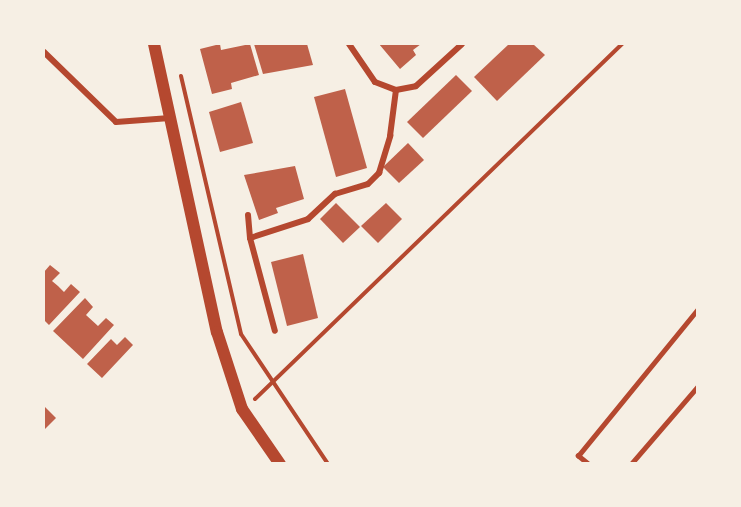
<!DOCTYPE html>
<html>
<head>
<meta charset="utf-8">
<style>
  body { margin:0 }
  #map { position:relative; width:741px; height:507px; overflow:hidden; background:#f6efe4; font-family:Quicksand,sans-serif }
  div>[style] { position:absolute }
  .building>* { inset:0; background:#bf614a }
  .path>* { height:4px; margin:-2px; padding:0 2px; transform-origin:2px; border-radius:2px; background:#b5482f }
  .service>* { height:4.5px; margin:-2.25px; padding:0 2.25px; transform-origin:2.25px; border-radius:2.25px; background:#b5482f }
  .minor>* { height:6px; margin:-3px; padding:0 3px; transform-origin:3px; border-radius:3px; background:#b5482f }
  .secondary>* { height:12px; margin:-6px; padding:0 6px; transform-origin:6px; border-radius:6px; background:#b5482f }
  span { translate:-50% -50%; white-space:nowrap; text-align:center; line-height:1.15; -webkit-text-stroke:5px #f6efe4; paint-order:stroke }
  .frame { position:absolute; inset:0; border:45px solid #f6efe4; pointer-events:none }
</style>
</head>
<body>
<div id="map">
  <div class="building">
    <div style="clip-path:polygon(220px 44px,221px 50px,250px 44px,259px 75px,231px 83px,232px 89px,212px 94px,200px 49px)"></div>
    <div style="clip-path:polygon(254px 44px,307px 44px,313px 65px,263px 74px)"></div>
    <div style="clip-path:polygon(379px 44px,421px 44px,413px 50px,416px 55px,400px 69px)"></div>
    <div style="clip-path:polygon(509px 44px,533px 44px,545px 55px,497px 101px,474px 77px)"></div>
    <div style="clip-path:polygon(456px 75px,472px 91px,423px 138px,407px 122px)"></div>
    <div style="clip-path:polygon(345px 89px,367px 168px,336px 177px,314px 97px)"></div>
    <div style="clip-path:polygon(241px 102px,253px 143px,220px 152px,209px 112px)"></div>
    <div style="clip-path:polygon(408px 143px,424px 160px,399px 183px,383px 167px)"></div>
    <div style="clip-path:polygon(295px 166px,304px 199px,276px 208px,278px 213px,259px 220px,244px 175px)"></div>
    <div style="clip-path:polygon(336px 203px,360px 227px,343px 243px,320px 219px)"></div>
    <div style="clip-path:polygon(386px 203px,402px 219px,378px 243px,361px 226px)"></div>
    <div style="clip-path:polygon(303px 254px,318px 318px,287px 326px,271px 262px)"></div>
    <div style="clip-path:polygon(50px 265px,60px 273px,52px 281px,58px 286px,64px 292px,71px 284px,80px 292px,49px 325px,44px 320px,44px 272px)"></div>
    <div style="clip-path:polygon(85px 298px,93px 307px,86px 315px,98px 326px,106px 318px,114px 325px,83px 359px,53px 331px)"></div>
    <div style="clip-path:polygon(125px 337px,133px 345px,102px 378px,87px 364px,111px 339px,117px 345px)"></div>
    <div style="clip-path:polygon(44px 406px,56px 418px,44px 430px)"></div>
  </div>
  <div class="path">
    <div style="left:181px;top:76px;width:265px;rotate:76.9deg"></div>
    <div style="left:241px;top:334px;width:156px;rotate:56.2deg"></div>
    <div style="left:255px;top:399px;width:511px;rotate:-44.05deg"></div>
  </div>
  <div class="service">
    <div style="left:588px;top:464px;width:13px;rotate:-141deg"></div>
    <div style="left:578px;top:456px;width:190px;rotate:-50.8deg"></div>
    <div style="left:631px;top:464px;width:103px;rotate:-49.3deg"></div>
  </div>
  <div class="minor">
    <div style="left:349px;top:44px;width:46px;rotate:55.6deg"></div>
    <div style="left:375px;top:82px;width:22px;rotate:21deg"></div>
    <div style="left:396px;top:90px;width:20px;rotate:-11deg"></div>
    <div style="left:416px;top:86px;width:62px;rotate:-42.4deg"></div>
    <div style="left:44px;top:52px;width:100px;rotate:44.2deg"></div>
    <div style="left:116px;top:122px;width:54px;rotate:-4.2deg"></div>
    <div style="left:248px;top:215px;width:23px;rotate:85deg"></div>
    <div style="left:250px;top:238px;width:96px;rotate:75deg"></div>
    <div style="left:250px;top:238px;width:61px;rotate:-18.1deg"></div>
    <div style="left:308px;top:219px;width:37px;rotate:-43deg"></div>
    <div style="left:335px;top:194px;width:34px;rotate:-17deg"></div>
    <div style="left:368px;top:184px;width:16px;rotate:-45deg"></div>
    <div style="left:379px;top:173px;width:39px;rotate:-73deg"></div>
    <div style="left:390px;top:136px;width:46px;rotate:-82.6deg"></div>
  </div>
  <div class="secondary">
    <div style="left:154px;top:44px;width:295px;rotate:77.7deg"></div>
    <div style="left:217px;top:332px;width:81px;rotate:72deg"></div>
    <div style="left:242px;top:409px;width:67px;rotate:55.4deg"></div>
  </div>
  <div class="frame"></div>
</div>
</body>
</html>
